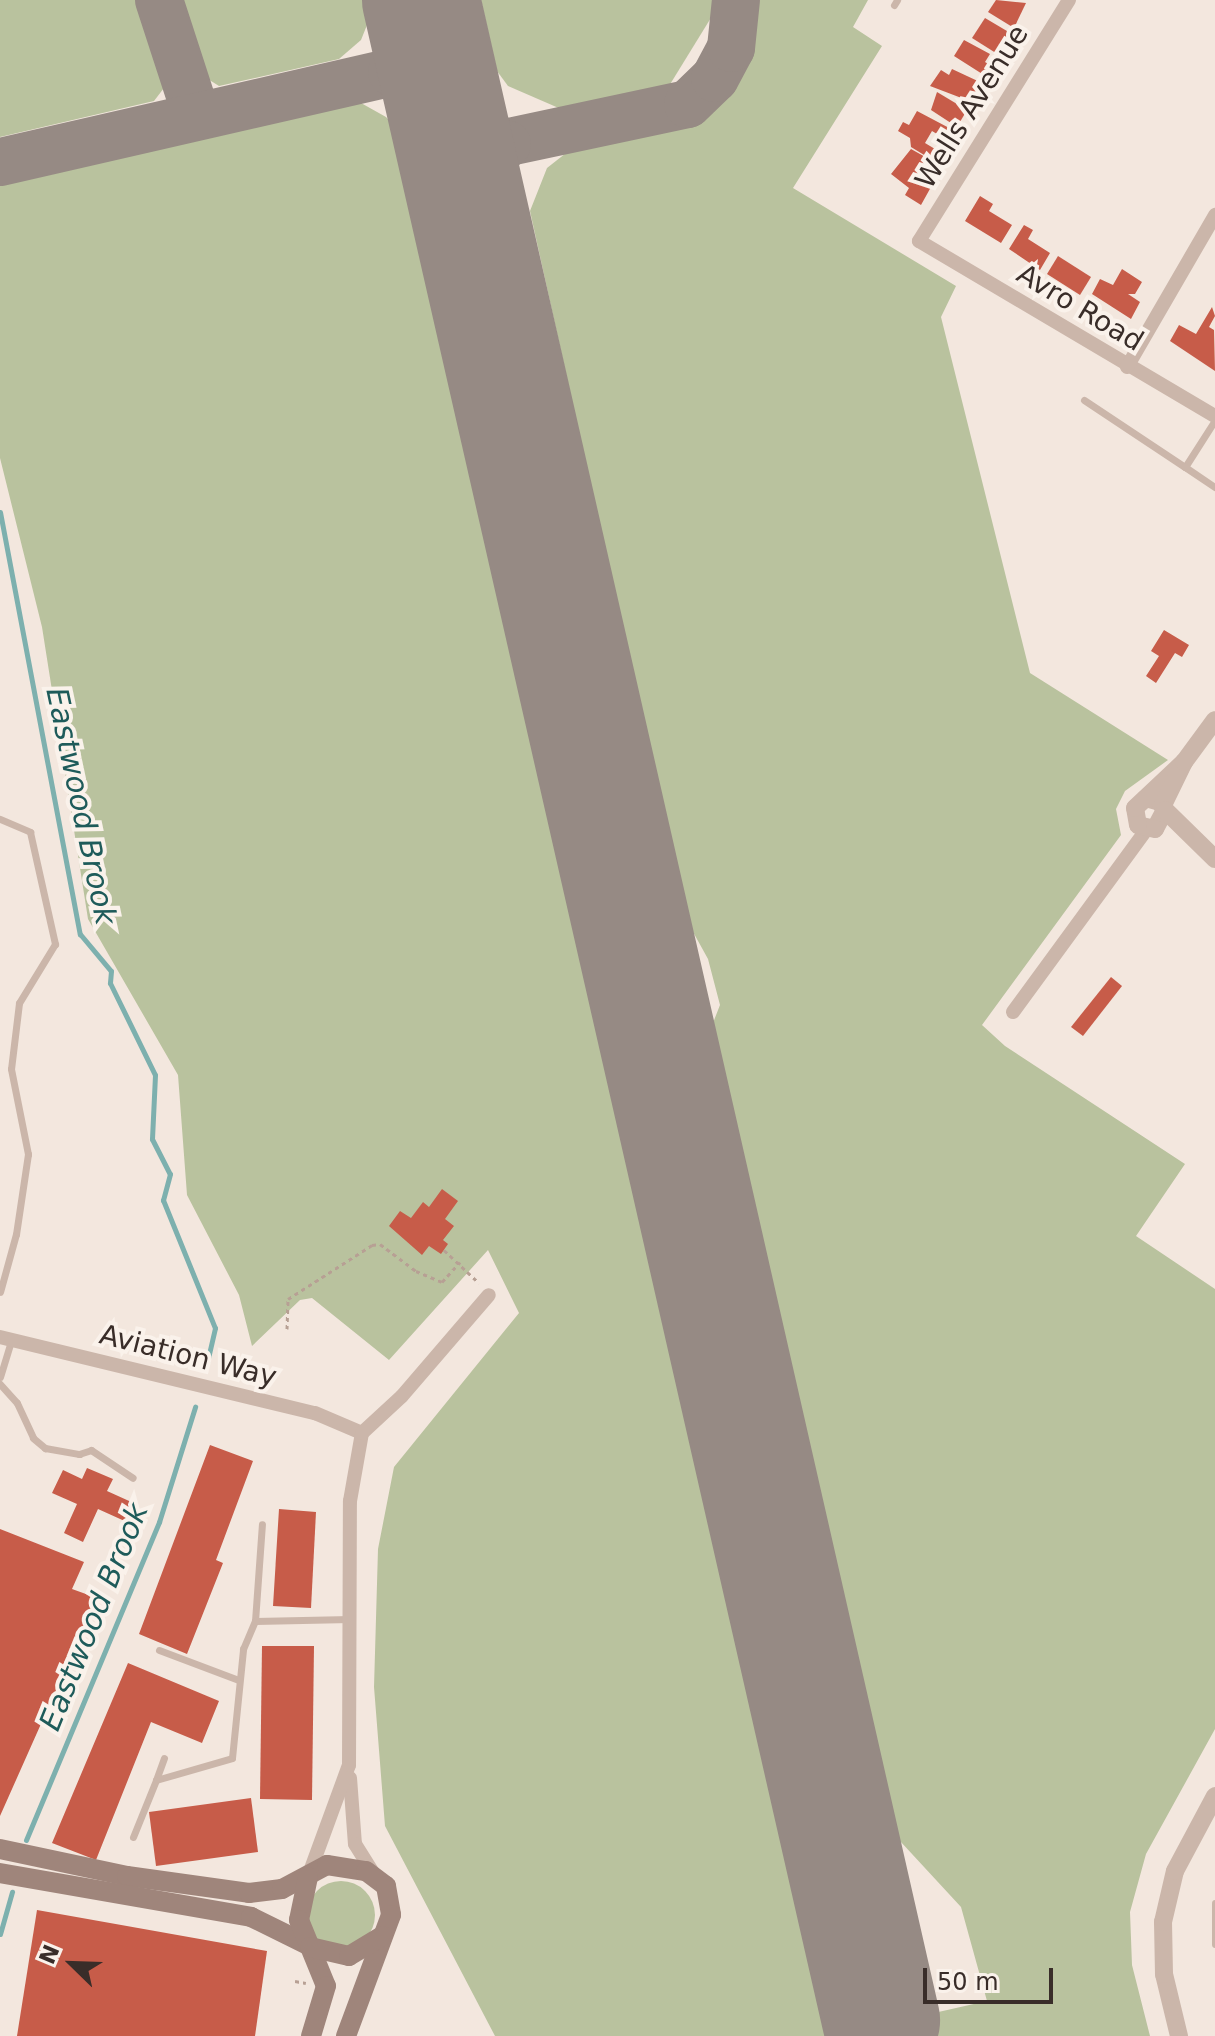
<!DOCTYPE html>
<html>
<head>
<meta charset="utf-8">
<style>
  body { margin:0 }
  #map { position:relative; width:1215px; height:2036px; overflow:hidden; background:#f3e7de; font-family:"DejaVu Sans",sans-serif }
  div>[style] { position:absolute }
  .green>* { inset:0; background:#b9c29e }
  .round { border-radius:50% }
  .stream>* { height:5px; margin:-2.5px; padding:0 2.5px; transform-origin:2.5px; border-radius:2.5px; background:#7db0ae }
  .taxiway>* { height:48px; margin:-24px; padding:0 24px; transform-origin:24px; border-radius:24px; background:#968a84 }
  .runway>* { height:118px; margin:-59px; padding:0 59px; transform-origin:59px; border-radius:59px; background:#968a84 }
  .building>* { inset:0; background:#c75c49 }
  .path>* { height:3px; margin-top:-1.5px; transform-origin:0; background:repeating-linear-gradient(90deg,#b7a094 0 4px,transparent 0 8px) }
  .service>* { height:7px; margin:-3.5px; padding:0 3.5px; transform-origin:3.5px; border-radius:3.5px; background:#cbb6aa }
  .minor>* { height:14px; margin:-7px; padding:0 7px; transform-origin:7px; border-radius:7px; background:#cbb6aa }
  .tertiary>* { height:18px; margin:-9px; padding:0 9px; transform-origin:9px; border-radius:9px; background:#cbb6aa }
  .secondary>* { height:20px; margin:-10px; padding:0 10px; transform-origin:10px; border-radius:10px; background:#9f857b }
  span { translate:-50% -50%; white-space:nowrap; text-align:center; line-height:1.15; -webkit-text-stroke:8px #faf2eb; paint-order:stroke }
  .street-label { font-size:28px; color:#392d29 }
  .water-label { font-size:30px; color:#1e5b5a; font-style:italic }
  .north { position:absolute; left:32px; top:1924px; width:80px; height:80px; -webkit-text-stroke:6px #faf2eb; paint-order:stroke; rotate:293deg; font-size:22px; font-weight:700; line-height:32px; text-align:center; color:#392d29 }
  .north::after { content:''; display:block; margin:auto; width:28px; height:36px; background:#392d29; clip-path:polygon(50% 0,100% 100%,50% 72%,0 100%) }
  .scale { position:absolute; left:923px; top:1968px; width:130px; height:36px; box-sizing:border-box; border:4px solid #392d29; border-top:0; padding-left:10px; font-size:24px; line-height:28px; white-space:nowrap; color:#392d29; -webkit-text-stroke:6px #faf2eb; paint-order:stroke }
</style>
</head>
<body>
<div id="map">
  <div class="green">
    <div style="clip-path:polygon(0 0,150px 0,171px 68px,167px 84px,154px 101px,0 137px)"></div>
    <div style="clip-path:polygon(168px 0,377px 0,361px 40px,339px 59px,219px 86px,192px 69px)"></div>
    <div style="clip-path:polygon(481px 0,716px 0,717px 8px,669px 86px,561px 109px,508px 86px,497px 71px)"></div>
    <div style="clip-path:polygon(758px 0,868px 0,853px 27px,882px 46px,793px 188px,956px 286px,941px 317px,1030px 673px,1168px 760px,1125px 791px,1116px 809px,1121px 835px,982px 1025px,1005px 1046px,1185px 1164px,1136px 1236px,1215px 1289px,1215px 1729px,1146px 1854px,1130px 1912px,1132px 1965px,1150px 2036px,495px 2036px,385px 1826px,374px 1687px,378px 1549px,394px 1467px,519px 1313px,488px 1250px,389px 1360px,312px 1298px,300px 1300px,252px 1346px,239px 1295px,187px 1195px,178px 1075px,88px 919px,42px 627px,0 458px,0 181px,346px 101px,361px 103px,386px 117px,411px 144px,601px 980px,597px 1006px,620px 1069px,764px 1694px,774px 1692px,850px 2032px,987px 2001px,961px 1907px,888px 1828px,854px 1678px,862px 1675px,810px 1447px,800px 1448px,711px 1028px,720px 1005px,708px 959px,687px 921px,530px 211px,547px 168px,575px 146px,693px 118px,727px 96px,749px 60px)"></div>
    <div class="round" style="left:307px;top:1881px;width:68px;height:68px"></div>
  </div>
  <div class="stream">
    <div style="left:0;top:512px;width:430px;rotate:79.3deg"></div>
    <div style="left:80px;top:934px;width:48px;rotate:50deg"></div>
    <div style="left:111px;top:971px;width:12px;rotate:95deg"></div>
    <div style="left:110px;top:983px;width:102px;rotate:63.9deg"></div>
    <div style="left:155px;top:1075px;width:64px;rotate:92.7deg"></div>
    <div style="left:152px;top:1139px;width:39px;rotate:63deg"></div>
    <div style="left:170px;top:1174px;width:27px;rotate:105deg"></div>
    <div style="left:163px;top:1200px;width:138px;rotate:67.9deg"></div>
    <div style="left:215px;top:1328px;width:37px;rotate:103deg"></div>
    <div style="left:26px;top:1840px;width:345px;rotate:-67.3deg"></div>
    <div style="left:159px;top:1522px;width:121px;rotate:-72.6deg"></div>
    <div style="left:0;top:1934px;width:44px;rotate:-74.1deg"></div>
  </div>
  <div class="taxiway">
    <div style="left:159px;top:0;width:120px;rotate:72deg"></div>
    <div style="left:443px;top:99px;width:29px;rotate:61deg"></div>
    <div style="left:457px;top:124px;width:40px;rotate:34deg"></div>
    <div style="left:490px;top:146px;width:202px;rotate:-12deg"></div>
    <div style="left:688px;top:104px;width:37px;rotate:-44deg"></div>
    <div style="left:715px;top:78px;width:34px;rotate:-62deg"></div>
    <div style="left:731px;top:48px;width:48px;rotate:-84.1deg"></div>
    <div style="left:0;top:162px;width:402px;rotate:-12.9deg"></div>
    <div style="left:392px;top:72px;width:21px;rotate:-35deg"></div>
    <div style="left:409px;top:60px;width:26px;rotate:-59deg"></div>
    <div style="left:422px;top:38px;width:28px;rotate:-88deg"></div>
    <div style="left:466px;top:196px;width:36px;rotate:-66deg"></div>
    <div style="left:481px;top:163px;width:32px;rotate:-36deg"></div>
  </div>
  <div class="runway">
    <div style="left:421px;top:0;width:2072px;rotate:77.17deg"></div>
  </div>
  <div class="building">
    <div style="clip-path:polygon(996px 0,1026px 3px,1014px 28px,988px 12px)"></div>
    <div style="clip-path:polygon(985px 18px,1012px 34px,999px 55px,972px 38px)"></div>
    <div style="clip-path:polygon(964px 40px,990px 54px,985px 62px,993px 67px,987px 77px,954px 56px)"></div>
    <div style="clip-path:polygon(952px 69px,982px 83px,972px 102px,930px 86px,941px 70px,949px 75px)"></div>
    <div style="clip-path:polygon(937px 92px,967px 110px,957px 127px,931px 110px)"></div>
    <div style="clip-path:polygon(917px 111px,953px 130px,947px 140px,932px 131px,925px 143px,940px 152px,934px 161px,911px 147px,910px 138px,898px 131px,903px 122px,909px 125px)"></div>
    <div style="clip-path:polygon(911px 149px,936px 163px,930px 175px,936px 178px,921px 205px,905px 195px,909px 188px,891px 174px)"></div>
    <div style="clip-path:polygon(980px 196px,993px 204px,989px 211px,1012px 225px,1001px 243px,965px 221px)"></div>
    <div style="clip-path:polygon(1024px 225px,1033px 230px,1028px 239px,1050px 253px,1040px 270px,1009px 249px)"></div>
    <div style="clip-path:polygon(1058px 256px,1091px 277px,1080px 295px,1047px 274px)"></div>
    <div style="clip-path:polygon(1122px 269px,1142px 282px,1135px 294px,1128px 294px,1140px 302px,1131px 319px,1092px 294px,1100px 279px,1113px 285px)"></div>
    <div style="clip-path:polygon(1212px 307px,1215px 316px,1209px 327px,1214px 330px,1215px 371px,1170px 341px,1179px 325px,1196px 334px)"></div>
    <div style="clip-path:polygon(1164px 630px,1189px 645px,1182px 657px,1175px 653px,1156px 683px,1146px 676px,1159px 656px,1151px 651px)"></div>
    <div style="clip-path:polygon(1111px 977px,1122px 986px,1083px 1036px,1071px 1027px)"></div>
    <div style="clip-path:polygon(442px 1189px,458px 1201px,445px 1219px,454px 1226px,443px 1240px,448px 1244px,441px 1254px,429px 1246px,422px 1255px,389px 1226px,400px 1211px,411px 1218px,423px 1202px,429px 1207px)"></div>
    <div style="clip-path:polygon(210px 1445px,253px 1461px,216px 1560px,223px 1563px,187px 1654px,139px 1634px)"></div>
    <div style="clip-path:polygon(87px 1468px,113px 1479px,107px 1491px,138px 1505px,129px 1523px,98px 1509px,83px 1542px,64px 1533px,77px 1504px,52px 1493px,63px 1470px,82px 1479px)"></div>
    <div style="clip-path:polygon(279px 1509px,316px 1512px,311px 1608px,273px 1606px)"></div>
    <div style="clip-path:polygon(0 1529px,84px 1562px,72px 1589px,97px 1598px,0 1816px)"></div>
    <div style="clip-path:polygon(262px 1646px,314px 1646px,312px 1800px,260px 1799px)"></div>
    <div style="clip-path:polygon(128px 1663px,219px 1701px,202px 1743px,151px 1722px,96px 1860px,52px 1843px)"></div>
    <div style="clip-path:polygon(251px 1798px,258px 1852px,156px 1866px,149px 1812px)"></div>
    <div style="clip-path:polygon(37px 1910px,267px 1951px,255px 2036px,17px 2036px)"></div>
  </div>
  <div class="path">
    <div style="left:444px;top:1250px;width:48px;rotate:43.3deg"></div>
    <div style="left:287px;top:1329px;width:30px;rotate:-88deg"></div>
    <div style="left:288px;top:1299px;width:100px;rotate:-32.7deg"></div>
    <div style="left:372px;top:1245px;width:8px;rotate:-7deg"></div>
    <div style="left:380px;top:1244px;width:45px;rotate:36.9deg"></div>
    <div style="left:416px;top:1271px;width:28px;rotate:23deg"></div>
    <div style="left:442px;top:1282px;width:27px;rotate:-48deg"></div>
    <div style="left:295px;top:1981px;width:11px;rotate:10deg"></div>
  </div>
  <div class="service">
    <div style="left:894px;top:5px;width:6px;rotate:-59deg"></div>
    <div style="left:1084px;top:400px;width:121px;rotate:33.6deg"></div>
    <div style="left:1185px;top:467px;width:56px;rotate:-57.4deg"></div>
    <div style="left:1185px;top:467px;width:36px;rotate:34deg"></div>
    <div style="left:0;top:819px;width:33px;rotate:23deg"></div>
    <div style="left:30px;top:832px;width:115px;rotate:77.4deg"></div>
    <div style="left:55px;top:944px;width:69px;rotate:121.4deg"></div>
    <div style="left:19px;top:1003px;width:66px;rotate:96.9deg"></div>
    <div style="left:11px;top:1069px;width:87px;rotate:78.7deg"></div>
    <div style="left:28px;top:1154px;width:81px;rotate:98.5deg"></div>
    <div style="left:16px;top:1234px;width:60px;rotate:105.4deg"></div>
    <div style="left:0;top:1377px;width:39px;rotate:-73deg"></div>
    <div style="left:0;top:1384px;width:25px;rotate:48deg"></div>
    <div style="left:17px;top:1403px;width:38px;rotate:65deg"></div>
    <div style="left:33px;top:1438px;width:16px;rotate:40deg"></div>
    <div style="left:45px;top:1448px;width:35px;rotate:10deg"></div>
    <div style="left:79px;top:1454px;width:13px;rotate:-18deg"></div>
    <div style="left:91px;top:1450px;width:50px;rotate:33.7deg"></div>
    <div style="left:255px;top:1621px;width:97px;rotate:-85.9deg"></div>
    <div style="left:159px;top:1650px;width:85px;rotate:20.6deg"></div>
    <div style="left:164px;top:1758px;width:23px;rotate:110deg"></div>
    <div style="left:156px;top:1780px;width:79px;rotate:-16.1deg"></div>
    <div style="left:232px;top:1758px;width:110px;rotate:-84.2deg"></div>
    <div style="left:243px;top:1649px;width:30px;rotate:-67deg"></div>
    <div style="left:255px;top:1621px;width:95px;rotate:-1.2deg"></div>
    <div style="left:133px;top:1837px;width:61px;rotate:-68deg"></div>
    <div style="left:1215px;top:1903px;width:41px;rotate:90deg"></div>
  </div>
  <div class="minor">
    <div style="left:1069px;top:0;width:284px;rotate:121.9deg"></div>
    <div style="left:919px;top:241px;width:344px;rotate:30.6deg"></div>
    <div style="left:1127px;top:367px;width:176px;rotate:-59.9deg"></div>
    <div style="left:1013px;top:1012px;width:225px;rotate:-53.8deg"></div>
    <div style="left:0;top:1337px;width:324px;rotate:13.6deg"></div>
    <div style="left:315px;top:1413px;width:51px;rotate:23.1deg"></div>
    <div style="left:350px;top:1778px;width:66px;rotate:85.7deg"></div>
    <div style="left:355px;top:1844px;width:36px;rotate:58deg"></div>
    <div style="left:308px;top:1877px;width:119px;rotate:-69.9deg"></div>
    <div style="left:349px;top:1765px;width:264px;rotate:-89.8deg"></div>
    <div style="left:350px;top:1501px;width:69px;rotate:-80deg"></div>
    <div style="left:362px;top:1433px;width:54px;rotate:-42.8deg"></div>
    <div style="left:402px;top:1396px;width:133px;rotate:-49.3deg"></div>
  </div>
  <div class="tertiary">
    <div style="left:1146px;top:798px;width:15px;rotate:16deg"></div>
    <div style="left:1160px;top:802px;width:9px;rotate:58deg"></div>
    <div style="left:1165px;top:810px;width:21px;rotate:118deg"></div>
    <div style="left:1155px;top:829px;width:17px;rotate:-167deg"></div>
    <div style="left:1138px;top:825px;width:17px;rotate:-100deg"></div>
    <div style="left:1135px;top:808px;width:67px;rotate:-43.2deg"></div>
    <div style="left:1163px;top:805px;width:48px;rotate:-64deg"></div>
    <div style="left:1184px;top:762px;width:52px;rotate:-53.6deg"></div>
    <div style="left:1165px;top:810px;width:70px;rotate:44.4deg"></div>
    <div style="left:1179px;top:2036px;width:64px;rotate:-103.6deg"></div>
    <div style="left:1164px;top:1974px;width:52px;rotate:-91.1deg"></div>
    <div style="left:1163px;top:1922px;width:52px;rotate:-76.8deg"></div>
    <div style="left:1175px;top:1871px;width:85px;rotate:-61.9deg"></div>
  </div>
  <div class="secondary">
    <div style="left:0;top:1849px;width:130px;rotate:12deg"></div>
    <div style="left:127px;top:1876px;width:123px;rotate:7.9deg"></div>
    <div style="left:249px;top:1893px;width:33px;rotate:-7deg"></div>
    <div style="left:282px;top:1889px;width:51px;rotate:-28.1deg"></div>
    <div style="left:327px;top:1865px;width:39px;rotate:9deg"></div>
    <div style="left:366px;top:1871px;width:25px;rotate:37deg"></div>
    <div style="left:386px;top:1886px;width:29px;rotate:80deg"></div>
    <div style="left:391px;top:1915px;width:129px;rotate:110.4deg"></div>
    <div style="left:0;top:1873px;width:255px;rotate:9.9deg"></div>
    <div style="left:251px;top:1917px;width:64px;rotate:26.2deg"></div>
    <div style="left:308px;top:1877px;width:44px;rotate:101.8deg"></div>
    <div style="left:299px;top:1920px;width:71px;rotate:67.8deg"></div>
    <div style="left:326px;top:1986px;width:52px;rotate:106.7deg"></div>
    <div style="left:310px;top:1947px;width:40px;rotate:13deg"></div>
    <div style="left:349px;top:1956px;width:39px;rotate:-31deg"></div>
  </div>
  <div class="street-label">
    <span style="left:972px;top:107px;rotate:-58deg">Wells Avenue</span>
    <span style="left:1080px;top:308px;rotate:31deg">Avro Road</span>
    <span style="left:188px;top:1356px;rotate:14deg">Aviation Way</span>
  </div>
  <div class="water-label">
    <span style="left:81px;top:806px;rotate:78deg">Eastwood Brook</span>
    <span style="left:94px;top:1617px;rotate:-68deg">Eastwood Brook</span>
  </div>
  <div class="north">N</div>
  <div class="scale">50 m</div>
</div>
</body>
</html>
